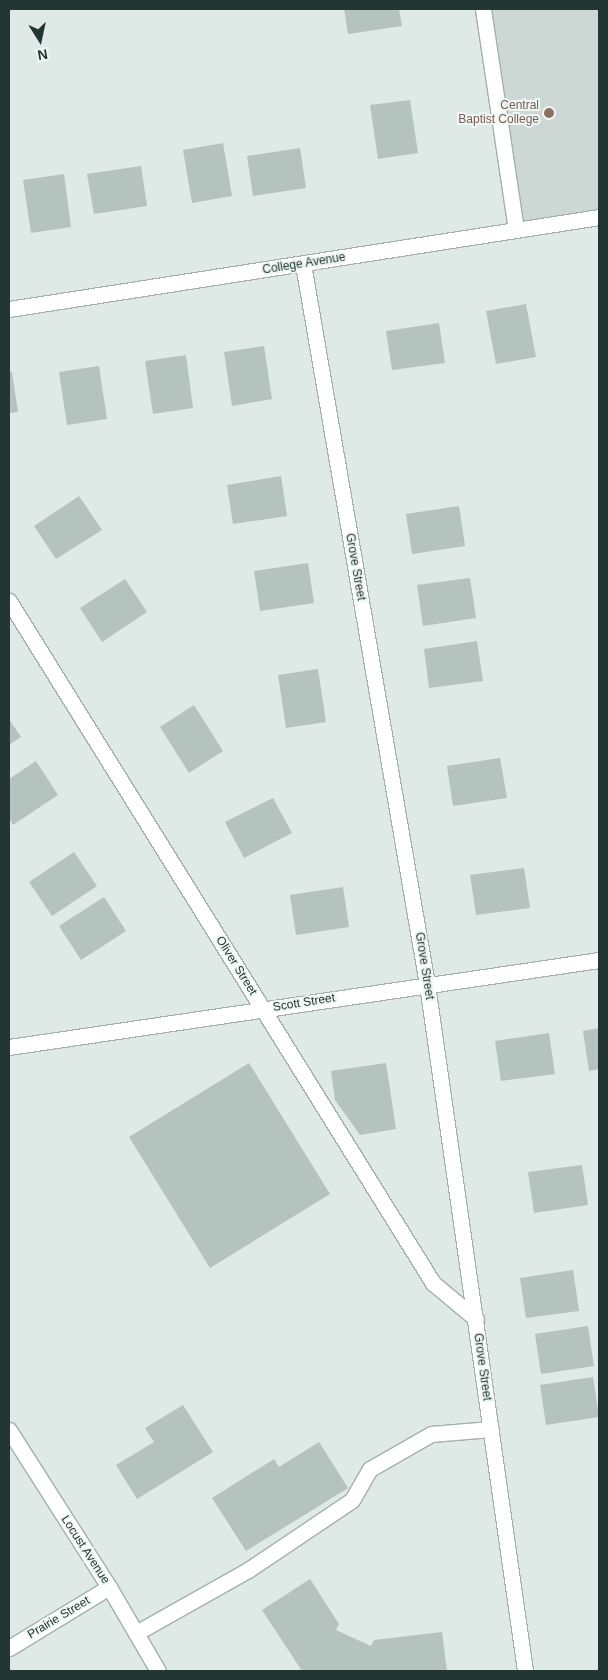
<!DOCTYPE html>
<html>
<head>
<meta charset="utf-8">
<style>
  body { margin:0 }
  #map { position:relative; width:608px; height:1680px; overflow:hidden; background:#dfe9e5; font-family:Arial,sans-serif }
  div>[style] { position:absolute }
  .built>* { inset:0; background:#cdd8d4 }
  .building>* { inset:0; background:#b5c3be }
  .roads { filter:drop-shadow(1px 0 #a3b0ac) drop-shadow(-1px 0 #a3b0ac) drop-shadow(0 1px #a3b0ac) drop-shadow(0 -1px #a3b0ac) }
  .minor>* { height:15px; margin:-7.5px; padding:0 7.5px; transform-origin:7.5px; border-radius:7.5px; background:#fff }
  .dots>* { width:14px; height:14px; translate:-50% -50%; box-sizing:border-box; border:2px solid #eff6f3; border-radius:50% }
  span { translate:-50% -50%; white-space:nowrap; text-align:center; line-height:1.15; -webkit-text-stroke:4px #eff6f3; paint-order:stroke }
  .education-label { font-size:12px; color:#785e54 }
  .right { translate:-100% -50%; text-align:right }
  .street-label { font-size:12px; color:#223733 }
  .frame { position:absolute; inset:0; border:10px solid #223733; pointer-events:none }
  .north { position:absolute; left:15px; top:15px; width:50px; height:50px; -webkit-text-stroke:4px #eff6f3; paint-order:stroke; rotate:170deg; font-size:14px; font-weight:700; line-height:20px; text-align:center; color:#223733 }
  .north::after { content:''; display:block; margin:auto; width:18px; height:22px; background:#223733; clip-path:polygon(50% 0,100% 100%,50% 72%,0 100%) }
</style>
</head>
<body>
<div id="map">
  <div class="built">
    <div style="clip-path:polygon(482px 9px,599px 9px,599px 217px,516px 230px)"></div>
  </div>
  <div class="building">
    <div style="clip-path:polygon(344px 9px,399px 9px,402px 26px,348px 34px)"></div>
    <div style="clip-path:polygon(410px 100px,418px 153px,378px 159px,370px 105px)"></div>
    <div style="clip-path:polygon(223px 143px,232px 196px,192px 203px,183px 150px)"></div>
    <div style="clip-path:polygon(300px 148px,306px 188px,253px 196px,247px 156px)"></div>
    <div style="clip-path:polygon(141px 166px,147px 206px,94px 214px,87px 174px)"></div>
    <div style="clip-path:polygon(64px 174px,71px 227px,31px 233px,23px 180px)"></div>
    <div style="clip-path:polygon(526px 304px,536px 357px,496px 364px,486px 311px)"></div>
    <div style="clip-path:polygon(439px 323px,445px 363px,392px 370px,386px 331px)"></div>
    <div style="clip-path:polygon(264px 346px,272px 399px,232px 406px,224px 352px)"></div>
    <div style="clip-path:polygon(186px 355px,193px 408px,153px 414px,145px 361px)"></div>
    <div style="clip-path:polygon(99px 366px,107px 419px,67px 425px,59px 372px)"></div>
    <div style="clip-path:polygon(9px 372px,12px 372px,18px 412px,9px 413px)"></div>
    <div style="clip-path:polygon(281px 476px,287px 516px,233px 524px,227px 485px)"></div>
    <div style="clip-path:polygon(79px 496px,102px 530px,56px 559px,34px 526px)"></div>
    <div style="clip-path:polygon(459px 506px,465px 546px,412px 554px,406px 514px)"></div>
    <div style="clip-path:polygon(308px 563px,314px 603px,260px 611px,254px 571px)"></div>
    <div style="clip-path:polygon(470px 578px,476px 618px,423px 626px,417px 585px)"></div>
    <div style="clip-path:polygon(125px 579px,147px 612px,102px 642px,80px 608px)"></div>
    <div style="clip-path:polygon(477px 641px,483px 681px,429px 688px,424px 649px)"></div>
    <div style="clip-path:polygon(318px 669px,326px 722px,286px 728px,278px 675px)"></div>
    <div style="clip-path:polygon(194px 705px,223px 751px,189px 773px,160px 727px)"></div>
    <div style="clip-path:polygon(9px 719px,21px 737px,9px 745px)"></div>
    <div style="clip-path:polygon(500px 758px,507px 798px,453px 806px,447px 766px)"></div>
    <div style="clip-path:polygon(36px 761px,58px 795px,13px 825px,9px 818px,9px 779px)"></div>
    <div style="clip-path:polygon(273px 798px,292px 833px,244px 858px,225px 822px)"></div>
    <div style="clip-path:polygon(74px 852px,97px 886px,52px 916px,29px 882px)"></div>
    <div style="clip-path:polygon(524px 868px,530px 908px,476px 915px,470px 875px)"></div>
    <div style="clip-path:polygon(343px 887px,349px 927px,296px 935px,290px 895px)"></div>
    <div style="clip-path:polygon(104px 897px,126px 931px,81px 960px,59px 926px)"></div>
    <div style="clip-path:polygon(599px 1028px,599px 1069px,589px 1071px,583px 1031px)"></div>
    <div style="clip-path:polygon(549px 1033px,555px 1074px,501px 1081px,495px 1041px)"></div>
    <div style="clip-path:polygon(249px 1063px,330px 1194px,210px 1268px,129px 1137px)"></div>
    <div style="clip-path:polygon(386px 1063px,396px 1129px,360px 1135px,335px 1100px,331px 1071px)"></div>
    <div style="clip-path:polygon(582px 1165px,588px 1205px,534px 1213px,528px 1172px)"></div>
    <div style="clip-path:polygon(573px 1270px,579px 1311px,526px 1318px,520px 1278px)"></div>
    <div style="clip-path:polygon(588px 1326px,594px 1366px,541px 1374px,535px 1334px)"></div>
    <div style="clip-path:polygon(593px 1377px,599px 1417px,546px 1425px,540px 1385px)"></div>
    <div style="clip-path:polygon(183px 1405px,213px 1452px,137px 1499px,116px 1465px,154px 1442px,145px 1428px)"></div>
    <div style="clip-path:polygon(319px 1442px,348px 1488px,246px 1551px,212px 1498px,274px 1459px,279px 1467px)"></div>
    <div style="clip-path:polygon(310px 1579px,339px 1624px,336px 1630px,371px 1646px,374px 1640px,442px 1632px,447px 1671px,302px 1671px,262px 1610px)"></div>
  </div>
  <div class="roads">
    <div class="minor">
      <div style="left:483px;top:9px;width:223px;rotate:81.5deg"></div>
      <div style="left:303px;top:264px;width:731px;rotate:80.23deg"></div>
      <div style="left:427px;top:984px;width:694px;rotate:81.88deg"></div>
      <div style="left:9px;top:309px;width:597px;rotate:-8.86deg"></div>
      <div style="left:9px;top:601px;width:803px;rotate:58.13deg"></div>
      <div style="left:433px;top:1283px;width:56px;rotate:39.9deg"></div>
      <div style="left:9px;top:1047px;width:596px;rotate:-8.39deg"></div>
      <div style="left:9px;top:1430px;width:186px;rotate:57.5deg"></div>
      <div style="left:109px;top:1587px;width:97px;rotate:59.7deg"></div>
      <div style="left:136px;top:1633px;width:129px;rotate:-29.4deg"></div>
      <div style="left:248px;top:1570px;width:125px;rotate:-33.9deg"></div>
      <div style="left:352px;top:1500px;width:36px;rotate:-60deg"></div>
      <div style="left:370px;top:1469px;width:70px;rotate:-29.8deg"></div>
      <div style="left:431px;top:1434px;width:60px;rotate:-4.8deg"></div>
      <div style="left:9px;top:1648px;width:117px;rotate:-31.4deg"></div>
    </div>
  </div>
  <div class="dots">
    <div style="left:549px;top:113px;background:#8d6e63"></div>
  </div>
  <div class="education-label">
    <span class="right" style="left:539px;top:113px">Central<br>Baptist College</span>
  </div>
  <div class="street-label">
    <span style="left:304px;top:264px;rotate:-9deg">College Avenue</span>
    <span style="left:355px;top:567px;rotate:80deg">Grove Street</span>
    <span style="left:236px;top:966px;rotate:58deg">Oliver Street</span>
    <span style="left:424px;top:966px;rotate:81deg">Grove Street</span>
    <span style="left:304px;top:1003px;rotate:-9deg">Scott Street</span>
    <span style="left:482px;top:1367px;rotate:82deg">Grove Street</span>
    <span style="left:85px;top:1550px;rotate:57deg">Locust Avenue</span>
    <span style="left:59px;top:1618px;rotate:-31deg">Prairie Street</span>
  </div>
  <div class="frame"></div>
  <div class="north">N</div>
</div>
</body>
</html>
